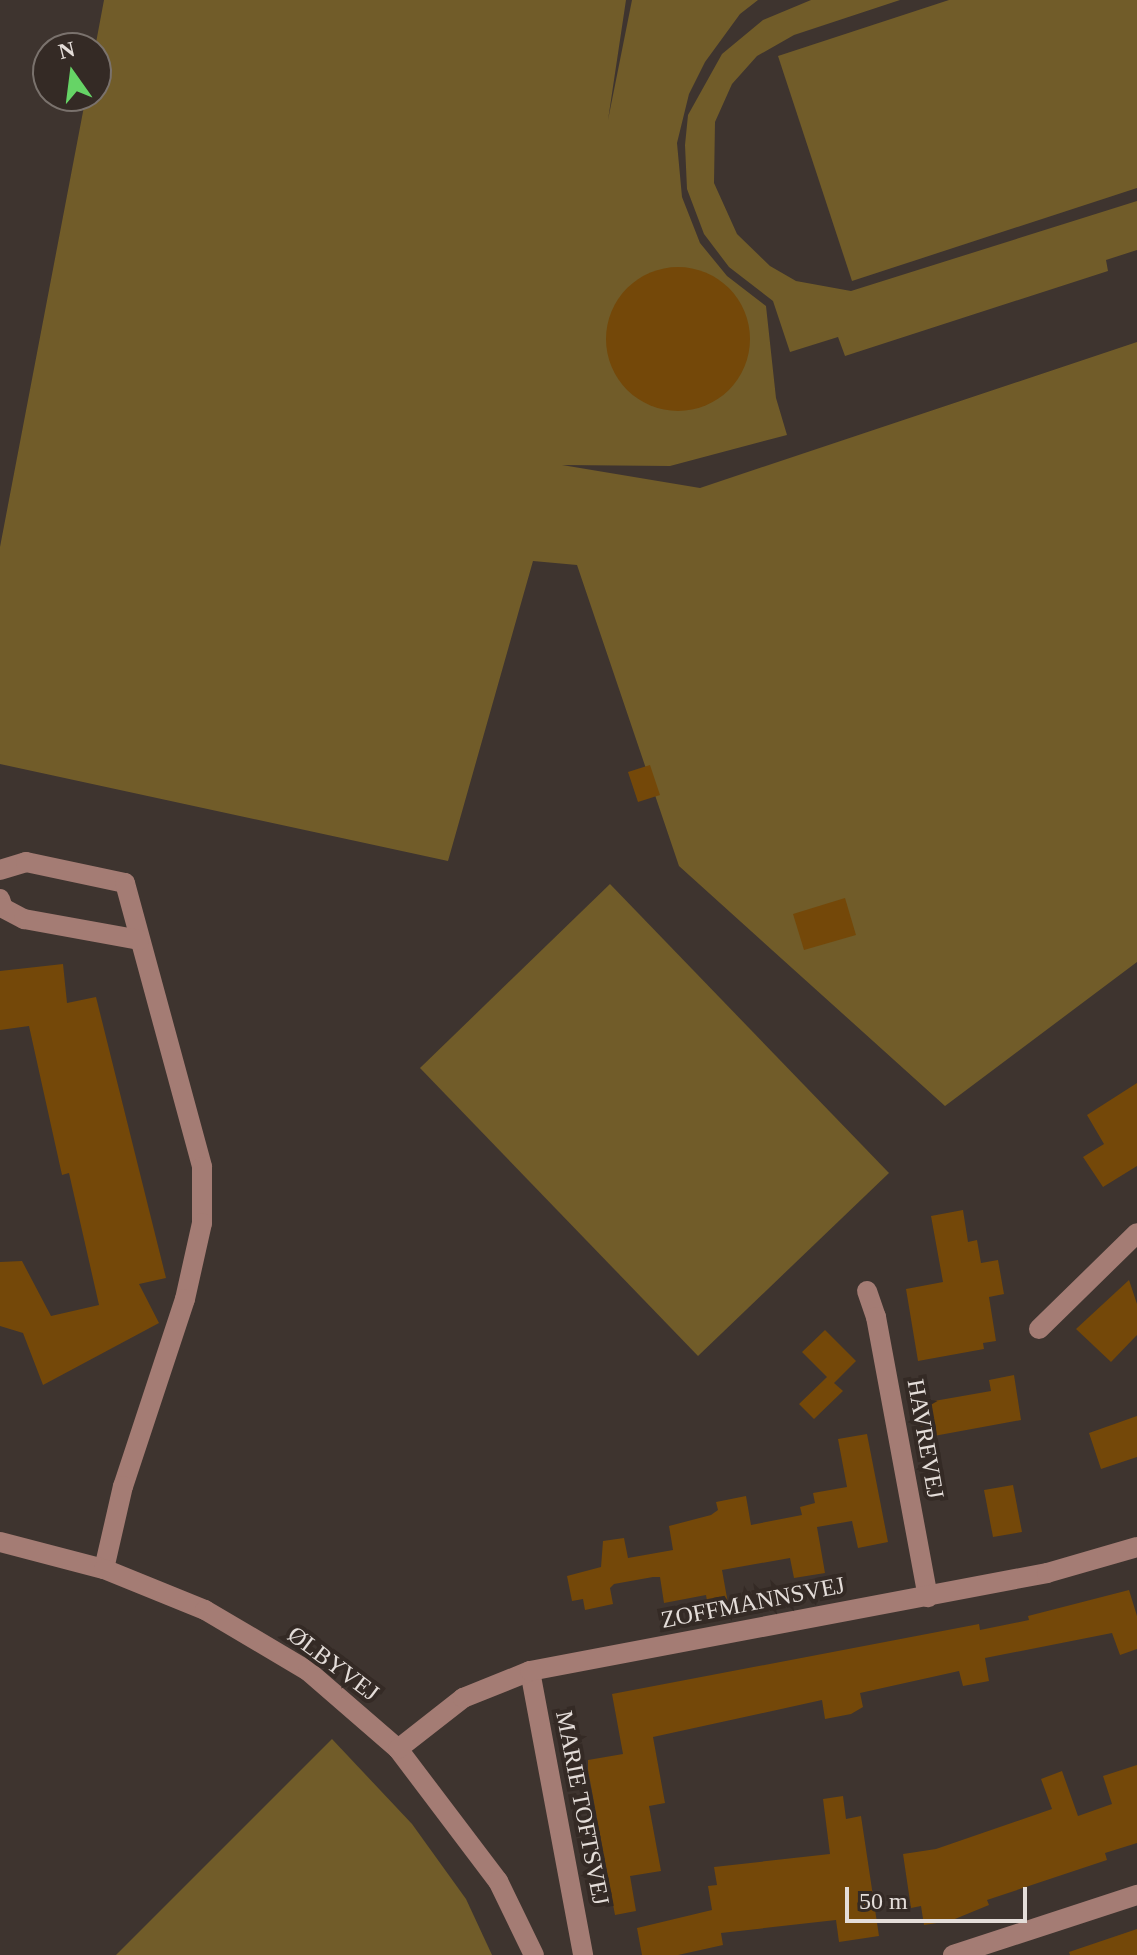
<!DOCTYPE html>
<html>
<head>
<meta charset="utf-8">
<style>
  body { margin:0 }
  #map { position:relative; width:1137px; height:1955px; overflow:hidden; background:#3e342f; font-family:Georgia,serif }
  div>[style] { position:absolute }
  .green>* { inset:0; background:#715c29 }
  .building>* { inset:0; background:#744809 }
  .round { border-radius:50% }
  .minor>* { height:20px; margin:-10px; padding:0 10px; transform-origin:10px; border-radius:10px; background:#a47c74 }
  span { translate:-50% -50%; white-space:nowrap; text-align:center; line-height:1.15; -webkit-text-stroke:8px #342a25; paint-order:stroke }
  .street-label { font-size:24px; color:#e4ddd9 }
  .north { position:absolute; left:32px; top:32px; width:80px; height:80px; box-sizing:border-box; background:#342a25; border:2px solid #7a726d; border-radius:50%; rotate:346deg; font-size:22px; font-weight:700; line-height:32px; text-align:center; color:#e4ddd9 }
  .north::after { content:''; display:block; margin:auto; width:28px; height:36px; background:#66d466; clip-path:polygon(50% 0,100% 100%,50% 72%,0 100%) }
  .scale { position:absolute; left:845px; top:1887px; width:182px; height:36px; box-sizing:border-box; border:4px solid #e4ddd9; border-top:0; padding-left:10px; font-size:24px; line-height:28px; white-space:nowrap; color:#e4ddd9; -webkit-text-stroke:6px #342a25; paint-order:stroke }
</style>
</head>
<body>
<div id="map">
  <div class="green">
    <div style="clip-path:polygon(104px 0,626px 0,608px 120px,632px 0,758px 0,740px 14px,705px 62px,689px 94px,677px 143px,682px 197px,700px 243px,727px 276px,766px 306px,776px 398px,787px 435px,670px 466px,562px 465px,700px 488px,1137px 342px,1137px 962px,945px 1106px,679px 866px,577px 565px,533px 561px,448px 861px,0 764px,0 547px,86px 96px,96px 96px,95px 48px)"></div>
    <div style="clip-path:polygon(811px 0,900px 0,794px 35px,757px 56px,732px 84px,715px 122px,714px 183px,737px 234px,770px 266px,796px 281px,851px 291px,1137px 201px,1137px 250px,1106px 260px,1108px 271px,845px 356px,838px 337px,790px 352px,773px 301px,729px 267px,704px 234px,687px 189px,685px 145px,688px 115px,722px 54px,763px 20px)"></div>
    <div style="clip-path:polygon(949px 0,1137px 0,1137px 188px,852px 281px,778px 56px)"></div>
    <div style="clip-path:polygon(610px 884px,889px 1173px,698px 1356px,420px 1068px)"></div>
    <div style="clip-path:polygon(332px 1739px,412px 1824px,466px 1899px,492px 1955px,116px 1955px)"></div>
  </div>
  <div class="building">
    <div class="round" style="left:606px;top:267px;width:144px;height:144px"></div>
    <div style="clip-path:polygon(650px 765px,660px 795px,638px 802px,628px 772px)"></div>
    <div style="clip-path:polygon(845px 898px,856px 935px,804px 950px,793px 914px)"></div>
    <div style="clip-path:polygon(63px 964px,67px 1003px,96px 997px,166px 1278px,139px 1284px,159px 1323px,43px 1385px,23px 1333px,0 1326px,0 1262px,22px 1261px,51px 1316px,99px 1305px,69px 1173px,62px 1175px,29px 1026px,0 1030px,0 971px)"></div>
    <div style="clip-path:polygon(1137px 1083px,1137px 1166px,1103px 1187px,1083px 1157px,1104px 1144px,1087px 1115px)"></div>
    <div style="clip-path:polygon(963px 1210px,968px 1242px,977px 1240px,981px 1263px,998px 1260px,1004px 1294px,989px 1297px,996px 1341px,983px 1343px,984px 1349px,918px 1361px,906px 1289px,943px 1282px,931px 1216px)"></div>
    <div style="clip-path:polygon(1129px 1280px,1137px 1304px,1137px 1335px,1111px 1362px,1076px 1329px)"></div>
    <div style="clip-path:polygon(825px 1330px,856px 1361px,834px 1383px,843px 1391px,814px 1419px,799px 1404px,827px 1377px,802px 1352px)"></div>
    <div style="clip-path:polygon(1014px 1375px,1021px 1420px,923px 1438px,917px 1404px,991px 1391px,989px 1380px)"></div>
    <div style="clip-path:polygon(1137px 1416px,1137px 1457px,1101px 1469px,1089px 1433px)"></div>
    <div style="clip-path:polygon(867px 1434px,888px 1542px,858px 1548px,852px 1521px,817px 1527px,825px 1573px,794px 1578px,790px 1558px,722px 1570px,729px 1609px,709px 1613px,706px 1595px,664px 1603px,660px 1577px,653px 1577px,614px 1584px,610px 1588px,613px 1604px,585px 1610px,583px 1599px,572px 1601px,567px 1576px,601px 1567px,603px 1541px,624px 1538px,628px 1558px,673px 1550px,669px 1526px,711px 1515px,718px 1510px,716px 1502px,746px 1496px,751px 1525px,802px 1515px,800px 1507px,815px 1503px,813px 1493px,847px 1487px,838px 1439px)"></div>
    <div style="clip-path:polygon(1013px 1485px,1022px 1532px,993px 1537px,984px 1490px)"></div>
    <div style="clip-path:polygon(1129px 1590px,1137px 1616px,1137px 1649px,1120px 1655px,1112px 1633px,985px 1658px,989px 1681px,963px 1686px,959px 1671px,860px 1693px,863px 1707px,851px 1714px,825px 1719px,822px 1700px,653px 1737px,665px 1803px,649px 1806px,661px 1871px,630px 1876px,636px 1911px,615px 1915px,588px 1770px,588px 1760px,623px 1754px,612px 1694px,979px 1624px,980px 1630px,1029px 1620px,1028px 1616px)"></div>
    <div style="clip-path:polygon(1137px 1765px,1137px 1843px,1105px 1853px,1107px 1860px,987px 1900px,989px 1905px,950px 1921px,924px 1925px,921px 1906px,911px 1908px,903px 1854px,936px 1849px,1052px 1809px,1041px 1779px,1062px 1771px,1078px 1816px,1112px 1804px,1103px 1776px)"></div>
    <div style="clip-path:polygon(843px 1796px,846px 1819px,861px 1816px,879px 1936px,839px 1942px,836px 1920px,721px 1933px,723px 1945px,678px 1955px,642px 1955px,637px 1928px,712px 1910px,708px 1886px,717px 1885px,714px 1867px,830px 1854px,823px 1799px)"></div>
    <div style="clip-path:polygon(1137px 1929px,1137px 1955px,1070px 1955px,1069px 1952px)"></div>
  </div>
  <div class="minor">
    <div style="left:0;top:870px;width:27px;rotate:-17deg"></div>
    <div style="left:26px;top:862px;width:101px;rotate:12deg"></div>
    <div style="left:125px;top:883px;width:294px;rotate:74.8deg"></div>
    <div style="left:202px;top:1167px;width:56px;rotate:90deg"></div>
    <div style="left:202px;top:1223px;width:78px;rotate:102.6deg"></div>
    <div style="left:185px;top:1299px;width:197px;rotate:108.3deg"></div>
    <div style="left:123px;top:1486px;width:85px;rotate:102.9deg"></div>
    <div style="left:0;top:899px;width:9px;rotate:72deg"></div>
    <div style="left:3px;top:908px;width:24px;rotate:28deg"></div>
    <div style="left:24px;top:919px;width:117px;rotate:10.3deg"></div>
    <div style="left:867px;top:1291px;width:28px;rotate:71deg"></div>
    <div style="left:876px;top:1317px;width:285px;rotate:79.5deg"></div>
    <div style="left:1039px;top:1329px;width:137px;rotate:-44.4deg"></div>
    <div style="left:0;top:1542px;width:107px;rotate:14.6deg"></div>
    <div style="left:104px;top:1569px;width:109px;rotate:22.1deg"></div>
    <div style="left:205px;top:1610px;width:120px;rotate:30.6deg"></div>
    <div style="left:308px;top:1671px;width:119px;rotate:40.9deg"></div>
    <div style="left:398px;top:1749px;width:166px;rotate:52.9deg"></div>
    <div style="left:498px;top:1881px;width:82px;rotate:64.1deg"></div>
    <div style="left:530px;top:1671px;width:289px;rotate:79.4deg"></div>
    <div style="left:398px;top:1749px;width:83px;rotate:-38.1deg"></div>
    <div style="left:463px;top:1698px;width:72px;rotate:-21.9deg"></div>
    <div style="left:530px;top:1671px;width:526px;rotate:-10.73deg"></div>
    <div style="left:1047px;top:1573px;width:94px;rotate:-16.1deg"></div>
    <div style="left:953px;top:1955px;width:194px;rotate:-18.1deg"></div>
  </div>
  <div class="street-label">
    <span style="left:925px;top:1439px;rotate:80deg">HAVREVEJ</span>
    <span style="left:753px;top:1603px;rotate:-11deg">ZOFFMANNSVEJ</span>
    <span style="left:333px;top:1664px;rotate:37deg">ØLBYVEJ</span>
    <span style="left:582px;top:1808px;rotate:79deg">MARIE TOFTSVEJ</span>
  </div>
  <div class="north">N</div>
  <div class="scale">50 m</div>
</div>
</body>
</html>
